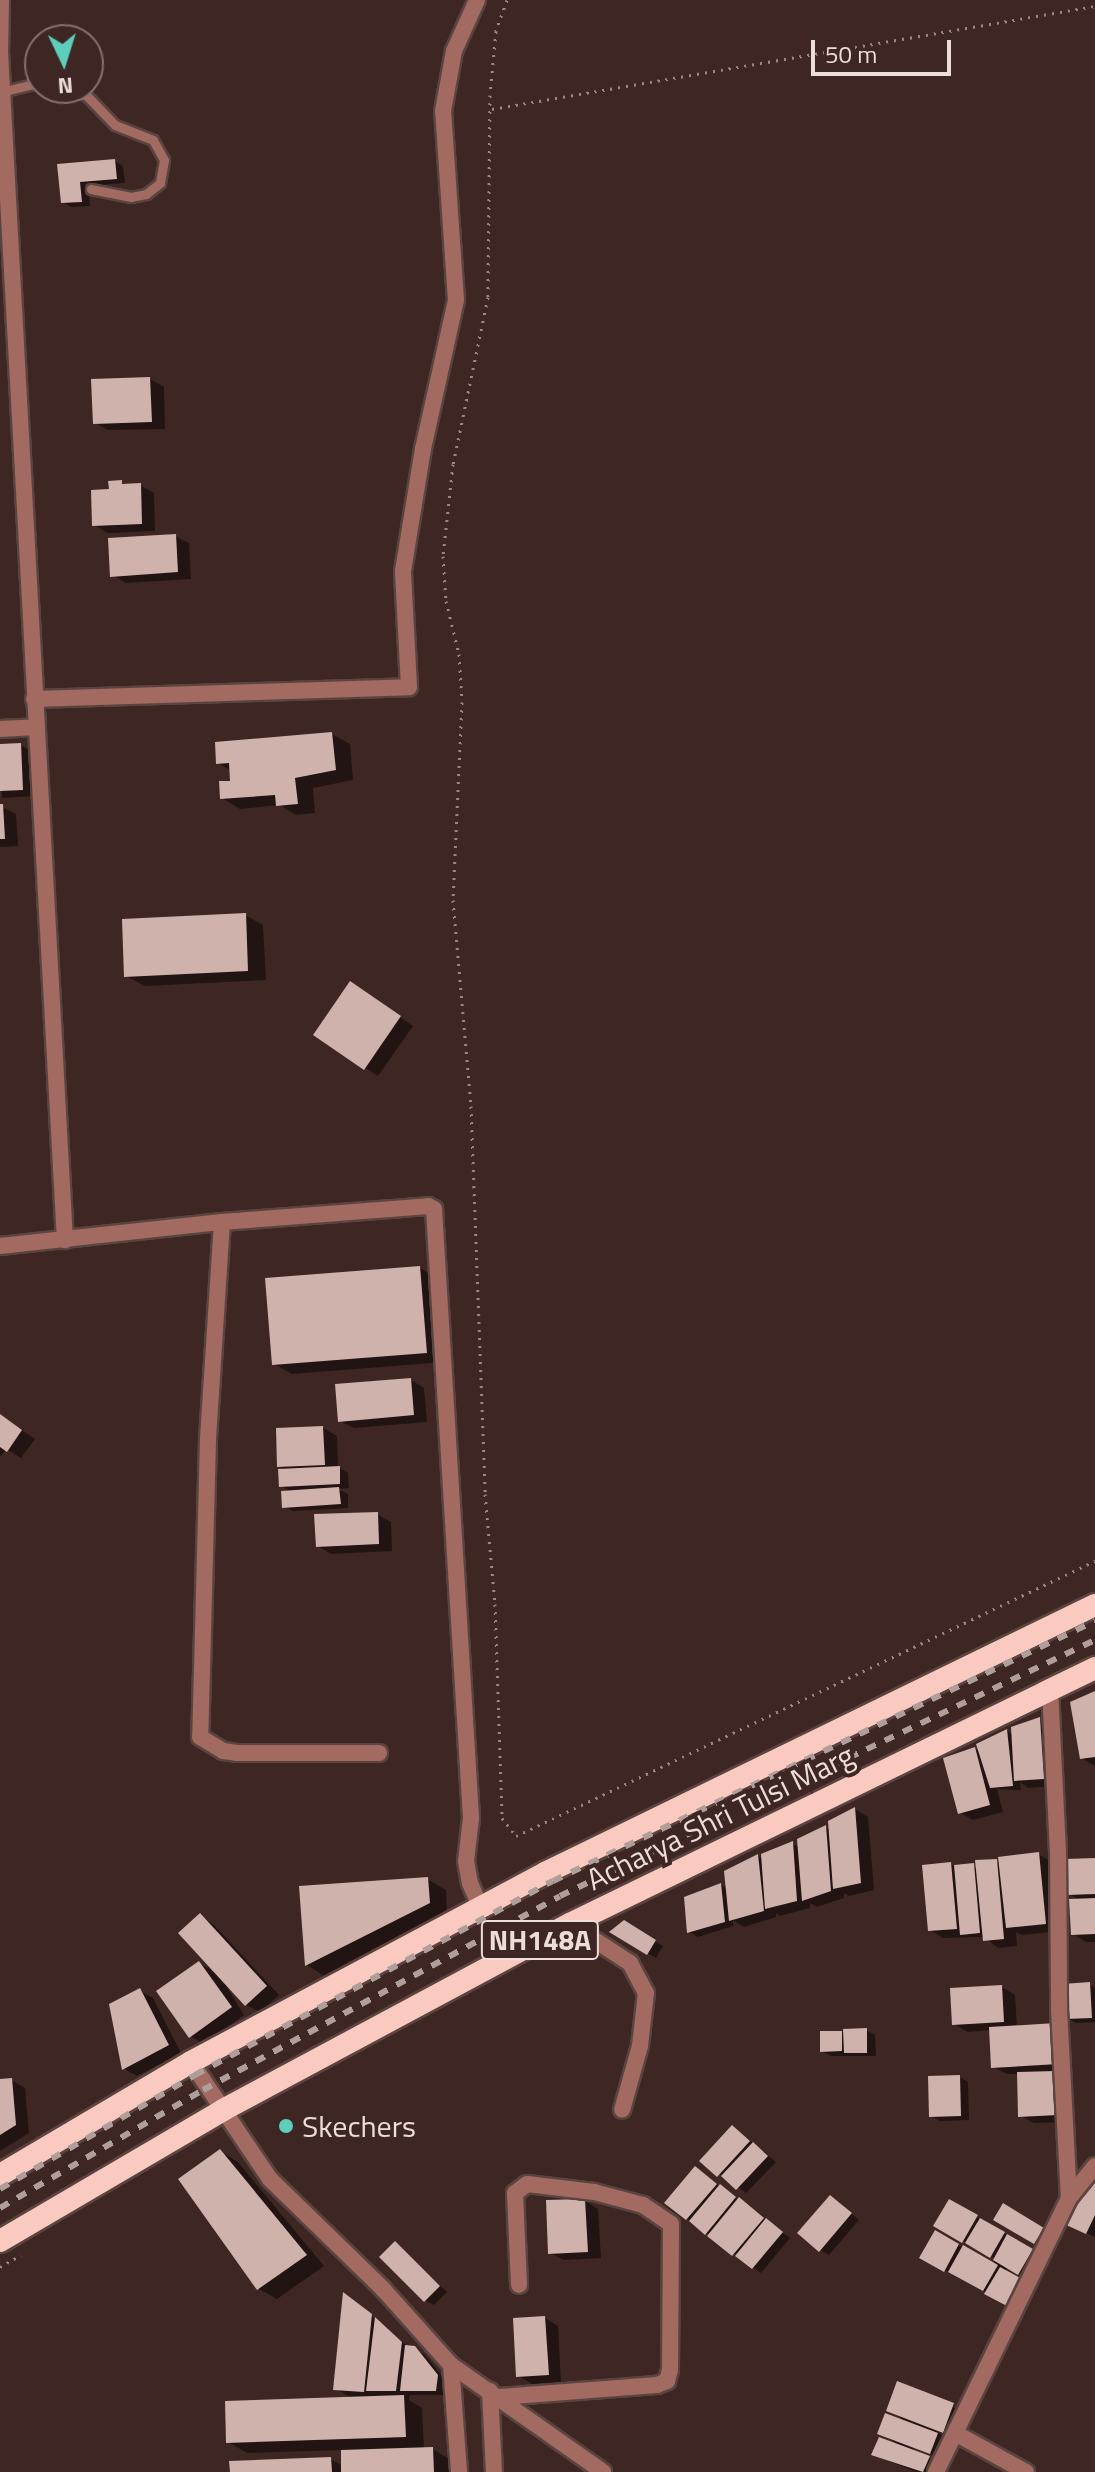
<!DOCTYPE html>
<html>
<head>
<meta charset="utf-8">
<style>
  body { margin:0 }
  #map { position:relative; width:1095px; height:2472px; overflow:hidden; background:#3e2723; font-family:"Titillium Web",sans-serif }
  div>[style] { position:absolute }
  .shadow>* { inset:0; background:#0007 }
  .building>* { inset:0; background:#d0b2ac }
  .path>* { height:3px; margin-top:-1.5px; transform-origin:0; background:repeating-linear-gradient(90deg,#9a8783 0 2px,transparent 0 8px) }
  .roads { filter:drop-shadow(2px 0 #5a4440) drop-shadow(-2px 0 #5a4440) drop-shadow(0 2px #5a4440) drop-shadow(0 -2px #5a4440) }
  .service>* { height:9px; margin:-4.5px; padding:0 4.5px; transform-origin:4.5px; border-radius:4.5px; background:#a26a60 }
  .minor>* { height:16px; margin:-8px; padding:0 8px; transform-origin:8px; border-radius:8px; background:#a26a60 }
  .tertiary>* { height:16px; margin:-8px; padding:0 8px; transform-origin:8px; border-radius:8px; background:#a26a60 }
  .trunk>* { height:22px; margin:-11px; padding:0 11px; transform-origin:11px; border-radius:11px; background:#facac0 }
  .rail>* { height:6px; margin-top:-3px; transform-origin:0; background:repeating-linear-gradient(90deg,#b09e9a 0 10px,transparent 0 20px) }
  .dots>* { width:22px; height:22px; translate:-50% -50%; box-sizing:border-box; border:4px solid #3e2723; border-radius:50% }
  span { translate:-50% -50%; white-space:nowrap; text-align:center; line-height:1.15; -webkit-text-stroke:8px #3e2723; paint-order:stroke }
  .shield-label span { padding:2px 6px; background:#3e2723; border:2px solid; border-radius:6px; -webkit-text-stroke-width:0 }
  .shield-label { font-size:28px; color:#edddda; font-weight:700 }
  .street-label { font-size:30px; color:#edddda }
  .poi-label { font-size:30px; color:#edddda }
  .left { translate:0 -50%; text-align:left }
  .north { position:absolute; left:24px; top:24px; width:80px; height:80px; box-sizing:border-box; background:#3e2723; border:2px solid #84706c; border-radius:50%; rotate:176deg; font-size:22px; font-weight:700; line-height:32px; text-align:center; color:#edddda }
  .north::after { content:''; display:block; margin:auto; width:28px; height:36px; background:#5ccebb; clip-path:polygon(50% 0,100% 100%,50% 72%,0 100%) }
  .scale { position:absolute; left:811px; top:40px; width:140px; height:36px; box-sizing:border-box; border:4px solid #edddda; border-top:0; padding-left:10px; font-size:24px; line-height:28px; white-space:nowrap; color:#edddda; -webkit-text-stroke:6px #3e2723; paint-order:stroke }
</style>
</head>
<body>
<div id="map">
  <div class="shadow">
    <div style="clip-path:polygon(115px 161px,123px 166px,125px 183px,88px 186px,90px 206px,71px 207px,63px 202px,60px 166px)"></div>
    <div style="clip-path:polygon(150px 379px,164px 387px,165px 429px,108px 430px,95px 423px)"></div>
    <div style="clip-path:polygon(110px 483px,140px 485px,154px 493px,155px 531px,108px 533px,94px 525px,111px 491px)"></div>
    <div style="clip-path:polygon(175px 536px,189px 543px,191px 579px,126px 583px,112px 575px)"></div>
    <div style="clip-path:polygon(332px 734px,350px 744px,353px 780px,313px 788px,315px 813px,296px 815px,280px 805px,240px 809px,222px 798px,232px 783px,231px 771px,218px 763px)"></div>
    <div style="clip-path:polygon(20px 745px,34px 753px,36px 796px,2px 798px,0 746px)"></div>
    <div style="clip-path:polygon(0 806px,16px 814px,18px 846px,0 847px)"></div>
    <div style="clip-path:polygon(245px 915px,263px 925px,266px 980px,145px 986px,126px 976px)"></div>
    <div style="clip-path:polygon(364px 992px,413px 1026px,378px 1076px,365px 1068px)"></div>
    <div style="clip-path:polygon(420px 1268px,438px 1278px,445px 1362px,292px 1374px,274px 1364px)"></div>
    <div style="clip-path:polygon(411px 1380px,424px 1388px,427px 1422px,354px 1428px,340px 1421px)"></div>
    <div style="clip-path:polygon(0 1415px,35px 1439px,21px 1458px,6px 1449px,0 1457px)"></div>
    <div style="clip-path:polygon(323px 1428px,337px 1436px,338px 1467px,348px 1473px,349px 1488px,338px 1489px,348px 1494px,348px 1508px,293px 1511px,284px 1506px,292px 1492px,281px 1486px,287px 1471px,279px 1466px)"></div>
    <div style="clip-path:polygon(377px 1514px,391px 1522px,392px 1551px,331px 1554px,318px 1546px)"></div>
    <div style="clip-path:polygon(1095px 1693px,1095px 1766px,1081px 1758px)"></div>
    <div style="clip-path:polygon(1040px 1719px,1053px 1727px,1057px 1786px,1029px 1788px,1020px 1782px,1021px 1790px,997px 1789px,1003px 1812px,973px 1820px,959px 1812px,975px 1749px,981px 1752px,1007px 1731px,1013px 1735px)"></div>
    <div style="clip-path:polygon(855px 1809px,868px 1817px,874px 1890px,849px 1896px,844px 1893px,844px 1898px,817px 1907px,810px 1903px,810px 1908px,780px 1916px,776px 1913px,776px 1917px,744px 1927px,733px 1920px,733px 1926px,698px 1937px,689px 1932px,686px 1899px,721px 1885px,728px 1889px,758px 1856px,764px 1860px,793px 1844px,799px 1847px,826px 1828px,831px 1830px)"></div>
    <div style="clip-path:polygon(1038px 1854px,1052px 1862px,1059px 1931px,1022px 1935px,1016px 1932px,1017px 1946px,998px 1948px,984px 1937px,943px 1938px,930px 1930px,951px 1865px,978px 1868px,996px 1861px,1001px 1863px)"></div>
    <div style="clip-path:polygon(1095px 1860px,1095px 1942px,1086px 1942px,1073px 1934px,1081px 1901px,1069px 1894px)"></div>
    <div style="clip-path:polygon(427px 1879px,446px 1890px,447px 1914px,324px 1976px,307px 1965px,301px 1888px)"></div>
    <div style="clip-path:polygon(200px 1916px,213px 1924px,279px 1995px,260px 2012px,246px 2005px,220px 1976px,244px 2015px,204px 2044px,190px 2036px,199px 1963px,215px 1972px)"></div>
    <div style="clip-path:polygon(624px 1923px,663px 1946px,656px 1958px,613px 1932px)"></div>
    <div style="clip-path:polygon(1089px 1984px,1095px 1988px,1095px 2022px,1076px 2023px,1067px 2018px)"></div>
    <div style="clip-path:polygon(1002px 1987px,1015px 1995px,1017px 2027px,1056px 2025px,1069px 2033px,1071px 2071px,1055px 2072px,1071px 2122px,1034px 2123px,1020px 2115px,1019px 2074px,1007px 2074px,993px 2067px,991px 2030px,968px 2032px,954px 2024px)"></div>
    <div style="clip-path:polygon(140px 1991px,153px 1998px,181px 2053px,137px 2076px,123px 2068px)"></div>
    <div style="clip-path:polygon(866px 2030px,875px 2035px,876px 2056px,831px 2056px,822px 2051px,822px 2033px)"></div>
    <div style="clip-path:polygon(960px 2077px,968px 2082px,969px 2120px,940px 2121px,931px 2116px)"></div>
    <div style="clip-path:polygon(11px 2080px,25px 2088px,29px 2133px,0 2151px,0 2081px)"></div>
    <div style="clip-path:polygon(733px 2127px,776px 2162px,746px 2193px,702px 2161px)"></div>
    <div style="clip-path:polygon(220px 2151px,238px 2162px,324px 2266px,277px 2299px,259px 2289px,180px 2179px)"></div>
    <div style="clip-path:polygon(695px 2168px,790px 2238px,761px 2273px,687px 2219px)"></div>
    <div style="clip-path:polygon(1095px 2182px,1095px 2237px,1075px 2228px)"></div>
    <div style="clip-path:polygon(585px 2201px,598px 2209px,601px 2258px,564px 2260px,550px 2253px)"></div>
    <div style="clip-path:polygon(950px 2201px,1040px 2255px,1028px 2278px,1008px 2267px,1005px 2272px,1029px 2286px,1016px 2309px,922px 2257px,936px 2233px,993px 2264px,996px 2259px,936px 2226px)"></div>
    <div style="clip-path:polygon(839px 2202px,859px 2220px,829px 2255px,820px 2250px)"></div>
    <div style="clip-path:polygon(1004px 2206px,1052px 2235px,1044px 2248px,996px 2219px)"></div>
    <div style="clip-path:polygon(395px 2244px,447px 2292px,434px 2305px,425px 2300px)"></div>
    <div style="clip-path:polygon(345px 2295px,410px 2348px,424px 2354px,446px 2381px,445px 2395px,410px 2395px,409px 2400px,422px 2408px,424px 2449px,432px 2449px,451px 2460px,451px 2472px,232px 2472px,330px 2459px,343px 2466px,343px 2450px,247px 2453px,228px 2442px,354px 2399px,336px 2389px)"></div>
    <div style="clip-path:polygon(545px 2318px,558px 2326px,561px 2382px,532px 2384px,518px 2376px)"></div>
    <div style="clip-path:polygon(898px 2384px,967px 2413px,957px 2439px,937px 2432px,946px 2439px,939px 2457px,914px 2448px,912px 2451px,937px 2462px,934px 2472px,916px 2472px,874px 2455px,896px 2443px,880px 2433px,902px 2418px,888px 2410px)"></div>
  </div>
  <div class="building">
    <div style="clip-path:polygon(115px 159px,117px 179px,80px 182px,82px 202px,61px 203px,57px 164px)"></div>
    <div style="clip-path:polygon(150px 377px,152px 422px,93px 424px,91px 379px)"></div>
    <div style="clip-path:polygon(122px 480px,122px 484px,141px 483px,142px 524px,92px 526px,91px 490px,109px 489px,108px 481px)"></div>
    <div style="clip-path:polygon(176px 534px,178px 572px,110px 577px,108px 538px)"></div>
    <div style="clip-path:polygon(332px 732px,336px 770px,295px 778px,298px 804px,276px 806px,275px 795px,220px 799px,219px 781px,230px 781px,229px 763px,216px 764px,215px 742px)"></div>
    <div style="clip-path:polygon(21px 743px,23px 790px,0 791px,0 744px)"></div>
    <div style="clip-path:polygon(0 804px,3px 804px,5px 839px,0 839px)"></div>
    <div style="clip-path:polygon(246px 913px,248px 971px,124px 977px,122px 919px)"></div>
    <div style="clip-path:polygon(350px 981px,401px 1016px,364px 1070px,313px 1035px)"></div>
    <div style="clip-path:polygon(420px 1266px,427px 1353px,272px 1365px,265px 1278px)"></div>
    <div style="clip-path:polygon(411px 1378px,414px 1415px,338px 1422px,335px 1384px)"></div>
    <div style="clip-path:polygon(0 1414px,22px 1430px,7px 1452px,0 1447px)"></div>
    <div style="clip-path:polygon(323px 1426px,325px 1465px,277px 1467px,276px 1428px)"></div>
    <div style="clip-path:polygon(340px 1466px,340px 1484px,279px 1487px,278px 1469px)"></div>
    <div style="clip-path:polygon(339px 1487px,341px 1504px,282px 1508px,281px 1491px)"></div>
    <div style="clip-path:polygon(378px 1512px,379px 1544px,316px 1547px,314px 1514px)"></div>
    <div style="clip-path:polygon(1095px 1691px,1095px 1757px,1080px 1759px,1070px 1702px)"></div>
    <div style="clip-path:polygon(1040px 1717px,1044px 1779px,1014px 1781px,1011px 1727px)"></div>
    <div style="clip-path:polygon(1007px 1729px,1013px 1786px,990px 1788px,976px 1744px)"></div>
    <div style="clip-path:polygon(975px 1747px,990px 1805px,958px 1814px,943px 1758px)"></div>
    <div style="clip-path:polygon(855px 1807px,861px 1883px,833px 1889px,828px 1821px)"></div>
    <div style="clip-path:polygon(826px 1825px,831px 1891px,802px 1901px,797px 1839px)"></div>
    <div style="clip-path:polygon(793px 1841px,797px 1901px,765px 1909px,761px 1854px)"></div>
    <div style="clip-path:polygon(1039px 1852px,1046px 1924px,1006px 1928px,998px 1857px)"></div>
    <div style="clip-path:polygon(758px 1854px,764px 1911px,729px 1921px,724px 1871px)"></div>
    <div style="clip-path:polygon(1095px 1858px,1095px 1894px,1067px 1895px,1066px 1859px)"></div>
    <div style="clip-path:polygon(997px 1859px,1004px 1939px,983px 1941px,975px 1860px)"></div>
    <div style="clip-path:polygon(951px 1862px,957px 1929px,928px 1931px,922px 1865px)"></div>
    <div style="clip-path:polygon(974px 1863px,980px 1933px,960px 1935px,954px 1865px)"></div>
    <div style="clip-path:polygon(428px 1877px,430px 1903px,305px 1966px,299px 1886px)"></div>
    <div style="clip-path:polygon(721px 1883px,725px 1922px,687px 1933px,684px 1897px)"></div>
    <div style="clip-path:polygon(1095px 1898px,1095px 1934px,1071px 1935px,1069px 1899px)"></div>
    <div style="clip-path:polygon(200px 1913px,267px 1986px,245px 2006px,178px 1933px)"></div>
    <div style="clip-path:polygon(624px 1920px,656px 1940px,647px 1955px,609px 1932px)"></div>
    <div style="clip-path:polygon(199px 1961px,232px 2007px,189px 2038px,156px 1991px)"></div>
    <div style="clip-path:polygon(1090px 1982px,1092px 2018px,1065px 2019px,1063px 1984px)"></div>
    <div style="clip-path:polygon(1002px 1985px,1004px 2022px,952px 2025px,950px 1988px)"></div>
    <div style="clip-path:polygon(140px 1988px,169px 2045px,122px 2070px,109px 2004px)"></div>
    <div style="clip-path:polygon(1056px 2023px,1058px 2064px,991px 2068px,989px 2027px)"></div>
    <div style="clip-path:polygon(867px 2028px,867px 2053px,844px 2053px,843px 2029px)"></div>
    <div style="clip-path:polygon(820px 2031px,842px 2031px,842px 2051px,820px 2052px)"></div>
    <div style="clip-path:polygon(1056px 2071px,1058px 2115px,1018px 2117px,1017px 2072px)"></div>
    <div style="clip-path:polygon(960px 2075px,961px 2116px,929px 2117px,928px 2076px)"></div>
    <div style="clip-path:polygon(12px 2078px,16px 2125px,0 2135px,0 2079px)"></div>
    <div style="clip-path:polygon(732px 2125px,750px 2141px,717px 2177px,699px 2161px)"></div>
    <div style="clip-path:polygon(753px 2142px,768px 2156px,736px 2190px,721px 2176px)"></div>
    <div style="clip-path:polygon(220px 2149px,307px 2255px,257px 2290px,178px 2179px)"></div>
    <div style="clip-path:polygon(695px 2166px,717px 2184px,686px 2220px,664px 2203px)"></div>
    <div style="clip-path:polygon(1087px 2176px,1095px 2180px,1095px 2215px,1086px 2234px,1064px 2224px)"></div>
    <div style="clip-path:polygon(720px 2184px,736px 2197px,705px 2235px,689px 2221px)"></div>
    <div style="clip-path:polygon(830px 2195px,852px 2213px,819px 2252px,797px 2233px)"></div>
    <div style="clip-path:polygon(739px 2197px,764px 2218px,732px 2256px,707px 2236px)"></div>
    <div style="clip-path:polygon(585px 2199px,588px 2252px,548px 2254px,546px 2200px)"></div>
    <div style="clip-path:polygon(949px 2199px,978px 2215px,962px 2243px,933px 2226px)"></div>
    <div style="clip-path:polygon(1003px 2203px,1044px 2228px,1034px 2244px,993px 2220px)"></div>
    <div style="clip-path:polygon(766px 2218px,783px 2232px,752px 2269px,735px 2256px)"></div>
    <div style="clip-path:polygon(980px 2218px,1005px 2232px,990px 2258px,965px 2243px)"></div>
    <div style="clip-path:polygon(935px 2230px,959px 2244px,944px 2272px,919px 2258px)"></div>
    <div style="clip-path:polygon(1007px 2234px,1033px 2249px,1018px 2275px,993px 2260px)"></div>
    <div style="clip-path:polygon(395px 2241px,440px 2286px,424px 2302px,379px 2257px)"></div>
    <div style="clip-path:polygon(963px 2245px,998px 2265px,983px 2291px,948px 2272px)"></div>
    <div style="clip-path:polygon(1000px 2267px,1022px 2279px,1007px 2306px,984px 2294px)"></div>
    <div style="clip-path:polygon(343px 2292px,372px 2314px,364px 2392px,333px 2390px)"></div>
    <div style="clip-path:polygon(545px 2316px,549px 2375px,516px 2377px,513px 2318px)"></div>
    <div style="clip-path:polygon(375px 2317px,402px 2342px,396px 2391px,366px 2391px)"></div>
    <div style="clip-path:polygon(405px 2345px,415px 2346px,438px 2375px,436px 2391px,400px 2391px)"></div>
    <div style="clip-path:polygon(897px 2381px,954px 2403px,943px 2433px,886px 2411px)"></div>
    <div style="clip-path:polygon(404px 2395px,406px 2437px,226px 2443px,225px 2401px)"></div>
    <div style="clip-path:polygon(885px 2413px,938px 2433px,930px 2454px,877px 2434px)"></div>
    <div style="clip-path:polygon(879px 2437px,930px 2456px,923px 2472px,871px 2455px)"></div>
    <div style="clip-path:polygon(433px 2447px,434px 2472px,341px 2472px,341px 2450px)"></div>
    <div style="clip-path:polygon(331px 2457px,332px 2472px,230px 2472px,229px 2461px)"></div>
  </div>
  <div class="path">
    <div style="left:507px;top:0;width:33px;rotate:110deg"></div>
    <div style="left:496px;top:31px;width:64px;rotate:95.4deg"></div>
    <div style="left:490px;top:95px;width:202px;rotate:90.6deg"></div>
    <div style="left:488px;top:297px;width:171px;rotate:101.8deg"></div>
    <div style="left:453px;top:464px;width:93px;rotate:96.2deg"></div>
    <div style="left:443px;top:556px;width:45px;rotate:86.2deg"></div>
    <div style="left:446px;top:601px;width:55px;rotate:76.2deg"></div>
    <div style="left:459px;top:654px;width:48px;rotate:86.4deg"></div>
    <div style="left:462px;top:702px;width:198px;rotate:92.6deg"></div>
    <div style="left:453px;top:900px;width:207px;rotate:85deg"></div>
    <div style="left:471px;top:1106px;width:388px;rotate:87.9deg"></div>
    <div style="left:485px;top:1494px;width:110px;rotate:84.8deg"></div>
    <div style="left:495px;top:1604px;width:214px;rotate:88.1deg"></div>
    <div style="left:502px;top:1818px;width:23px;rotate:52deg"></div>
    <div style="left:516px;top:1836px;width:641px;rotate:-25.41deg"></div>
    <div style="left:492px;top:109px;width:612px;rotate:-9.69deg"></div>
    <div style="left:0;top:2267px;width:24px;rotate:-30deg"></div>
  </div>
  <div class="roads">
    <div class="service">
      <div style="left:74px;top:88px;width:15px;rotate:32deg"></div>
      <div style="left:87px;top:96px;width:40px;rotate:46deg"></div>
      <div style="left:115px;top:125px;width:41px;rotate:21.5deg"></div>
      <div style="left:153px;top:140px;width:23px;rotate:61deg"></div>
      <div style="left:164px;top:160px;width:23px;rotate:100deg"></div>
      <div style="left:160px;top:183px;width:18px;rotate:142deg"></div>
      <div style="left:146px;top:194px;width:15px;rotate:169deg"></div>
      <div style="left:131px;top:197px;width:41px;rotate:-168.7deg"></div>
      <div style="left:5px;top:91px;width:36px;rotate:-14deg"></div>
    </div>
    <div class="minor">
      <div style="left:1px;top:0;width:52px;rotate:91.1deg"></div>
      <div style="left:0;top:52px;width:1190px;rotate:86.87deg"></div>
      <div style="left:34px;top:699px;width:375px;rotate:-1.8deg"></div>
      <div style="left:409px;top:687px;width:116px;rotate:-93deg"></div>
      <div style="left:403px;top:571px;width:124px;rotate:-80.7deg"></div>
      <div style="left:423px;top:449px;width:153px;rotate:-77.5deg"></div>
      <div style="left:456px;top:300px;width:189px;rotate:-93.9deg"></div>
      <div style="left:443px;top:111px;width:61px;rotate:-79.6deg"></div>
      <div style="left:454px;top:51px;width:56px;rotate:-65.7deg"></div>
      <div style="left:0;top:729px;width:36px;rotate:-3deg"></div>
      <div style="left:222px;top:1222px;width:218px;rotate:93.7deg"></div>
      <div style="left:208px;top:1440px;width:297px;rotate:91.5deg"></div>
      <div style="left:200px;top:1737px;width:27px;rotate:31deg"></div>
      <div style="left:223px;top:1751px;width:14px;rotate:8deg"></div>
      <div style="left:237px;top:1753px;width:142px"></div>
      <div style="left:0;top:1246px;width:223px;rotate:-6.2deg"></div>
      <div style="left:222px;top:1222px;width:207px;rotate:-4.4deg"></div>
      <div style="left:428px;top:1206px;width:7px;rotate:27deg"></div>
      <div style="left:434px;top:1209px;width:610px;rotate:86.52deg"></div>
      <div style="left:471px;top:1818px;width:43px;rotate:96.6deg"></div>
      <div style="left:466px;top:1861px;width:22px;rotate:80deg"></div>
      <div style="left:470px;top:1883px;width:28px;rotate:67deg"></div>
      <div style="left:1050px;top:1689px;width:161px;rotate:87.2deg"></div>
      <div style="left:1058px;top:1850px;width:159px;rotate:89.6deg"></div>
      <div style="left:1059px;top:2009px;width:189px;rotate:87deg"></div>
      <div style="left:570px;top:1924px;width:72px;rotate:33deg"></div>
      <div style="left:630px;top:1963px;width:34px;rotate:62deg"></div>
      <div style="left:646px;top:1993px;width:53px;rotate:96.5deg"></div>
      <div style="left:640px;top:2046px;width:66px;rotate:105.7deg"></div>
      <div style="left:500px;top:2397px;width:157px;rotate:-4.4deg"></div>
      <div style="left:657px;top:2385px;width:11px;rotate:-22deg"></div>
      <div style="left:667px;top:2381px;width:11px;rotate:-75deg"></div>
      <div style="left:670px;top:2370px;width:146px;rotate:-89.6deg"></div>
      <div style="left:671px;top:2224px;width:34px;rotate:-146deg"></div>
      <div style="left:643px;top:2205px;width:51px;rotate:-165.1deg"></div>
      <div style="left:594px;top:2192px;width:67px;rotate:-173.2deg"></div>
      <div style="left:527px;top:2184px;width:15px;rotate:143deg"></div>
      <div style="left:515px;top:2193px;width:92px;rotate:87.5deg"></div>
      <div style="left:955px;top:2433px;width:81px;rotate:28.8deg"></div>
    </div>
    <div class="tertiary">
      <div style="left:191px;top:2062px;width:141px;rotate:56deg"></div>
      <div style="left:270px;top:2179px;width:158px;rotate:44.2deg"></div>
      <div style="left:383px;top:2289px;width:102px;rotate:48.2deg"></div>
      <div style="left:451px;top:2365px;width:186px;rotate:35.1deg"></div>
      <div style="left:451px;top:2365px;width:107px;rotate:85.7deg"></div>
      <div style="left:490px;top:2391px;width:81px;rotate:87.2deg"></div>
      <div style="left:936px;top:2472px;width:305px;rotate:-64.1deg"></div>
      <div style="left:1069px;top:2198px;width:41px;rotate:-50.9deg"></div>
    </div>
    <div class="trunk">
      <div style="left:0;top:2175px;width:222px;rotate:-30.6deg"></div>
      <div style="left:191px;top:2062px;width:401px;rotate:-28.1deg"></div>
      <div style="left:545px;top:1873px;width:612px;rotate:-25.98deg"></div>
      <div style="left:0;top:2241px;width:259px;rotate:-30.4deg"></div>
      <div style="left:223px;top:2110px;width:394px;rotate:-28.2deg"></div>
      <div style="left:570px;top:1924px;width:584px;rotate:-25.99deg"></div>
    </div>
  </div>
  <div class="rail">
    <div style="left:0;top:2189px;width:226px;rotate:-30.3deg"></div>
    <div style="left:195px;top:2075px;width:407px;rotate:-28.5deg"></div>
    <div style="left:553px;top:1881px;width:601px;rotate:-25.63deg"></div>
    <div style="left:0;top:2208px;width:235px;rotate:-30.2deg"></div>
    <div style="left:203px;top:2090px;width:406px;rotate:-28.5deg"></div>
    <div style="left:560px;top:1896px;width:593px;rotate:-25.57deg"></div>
  </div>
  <div class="dots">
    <div style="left:286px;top:2126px;background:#5ccebb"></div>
  </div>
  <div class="shield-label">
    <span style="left:540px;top:1940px">NH148A</span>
  </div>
  <div class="street-label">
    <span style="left:720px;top:1817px;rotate:-26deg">Acharya Shri Tulsi Marg</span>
  </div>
  <div class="poi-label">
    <span class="left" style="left:302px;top:2126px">Skechers</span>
  </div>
  <div class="north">N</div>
  <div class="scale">50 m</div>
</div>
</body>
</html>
